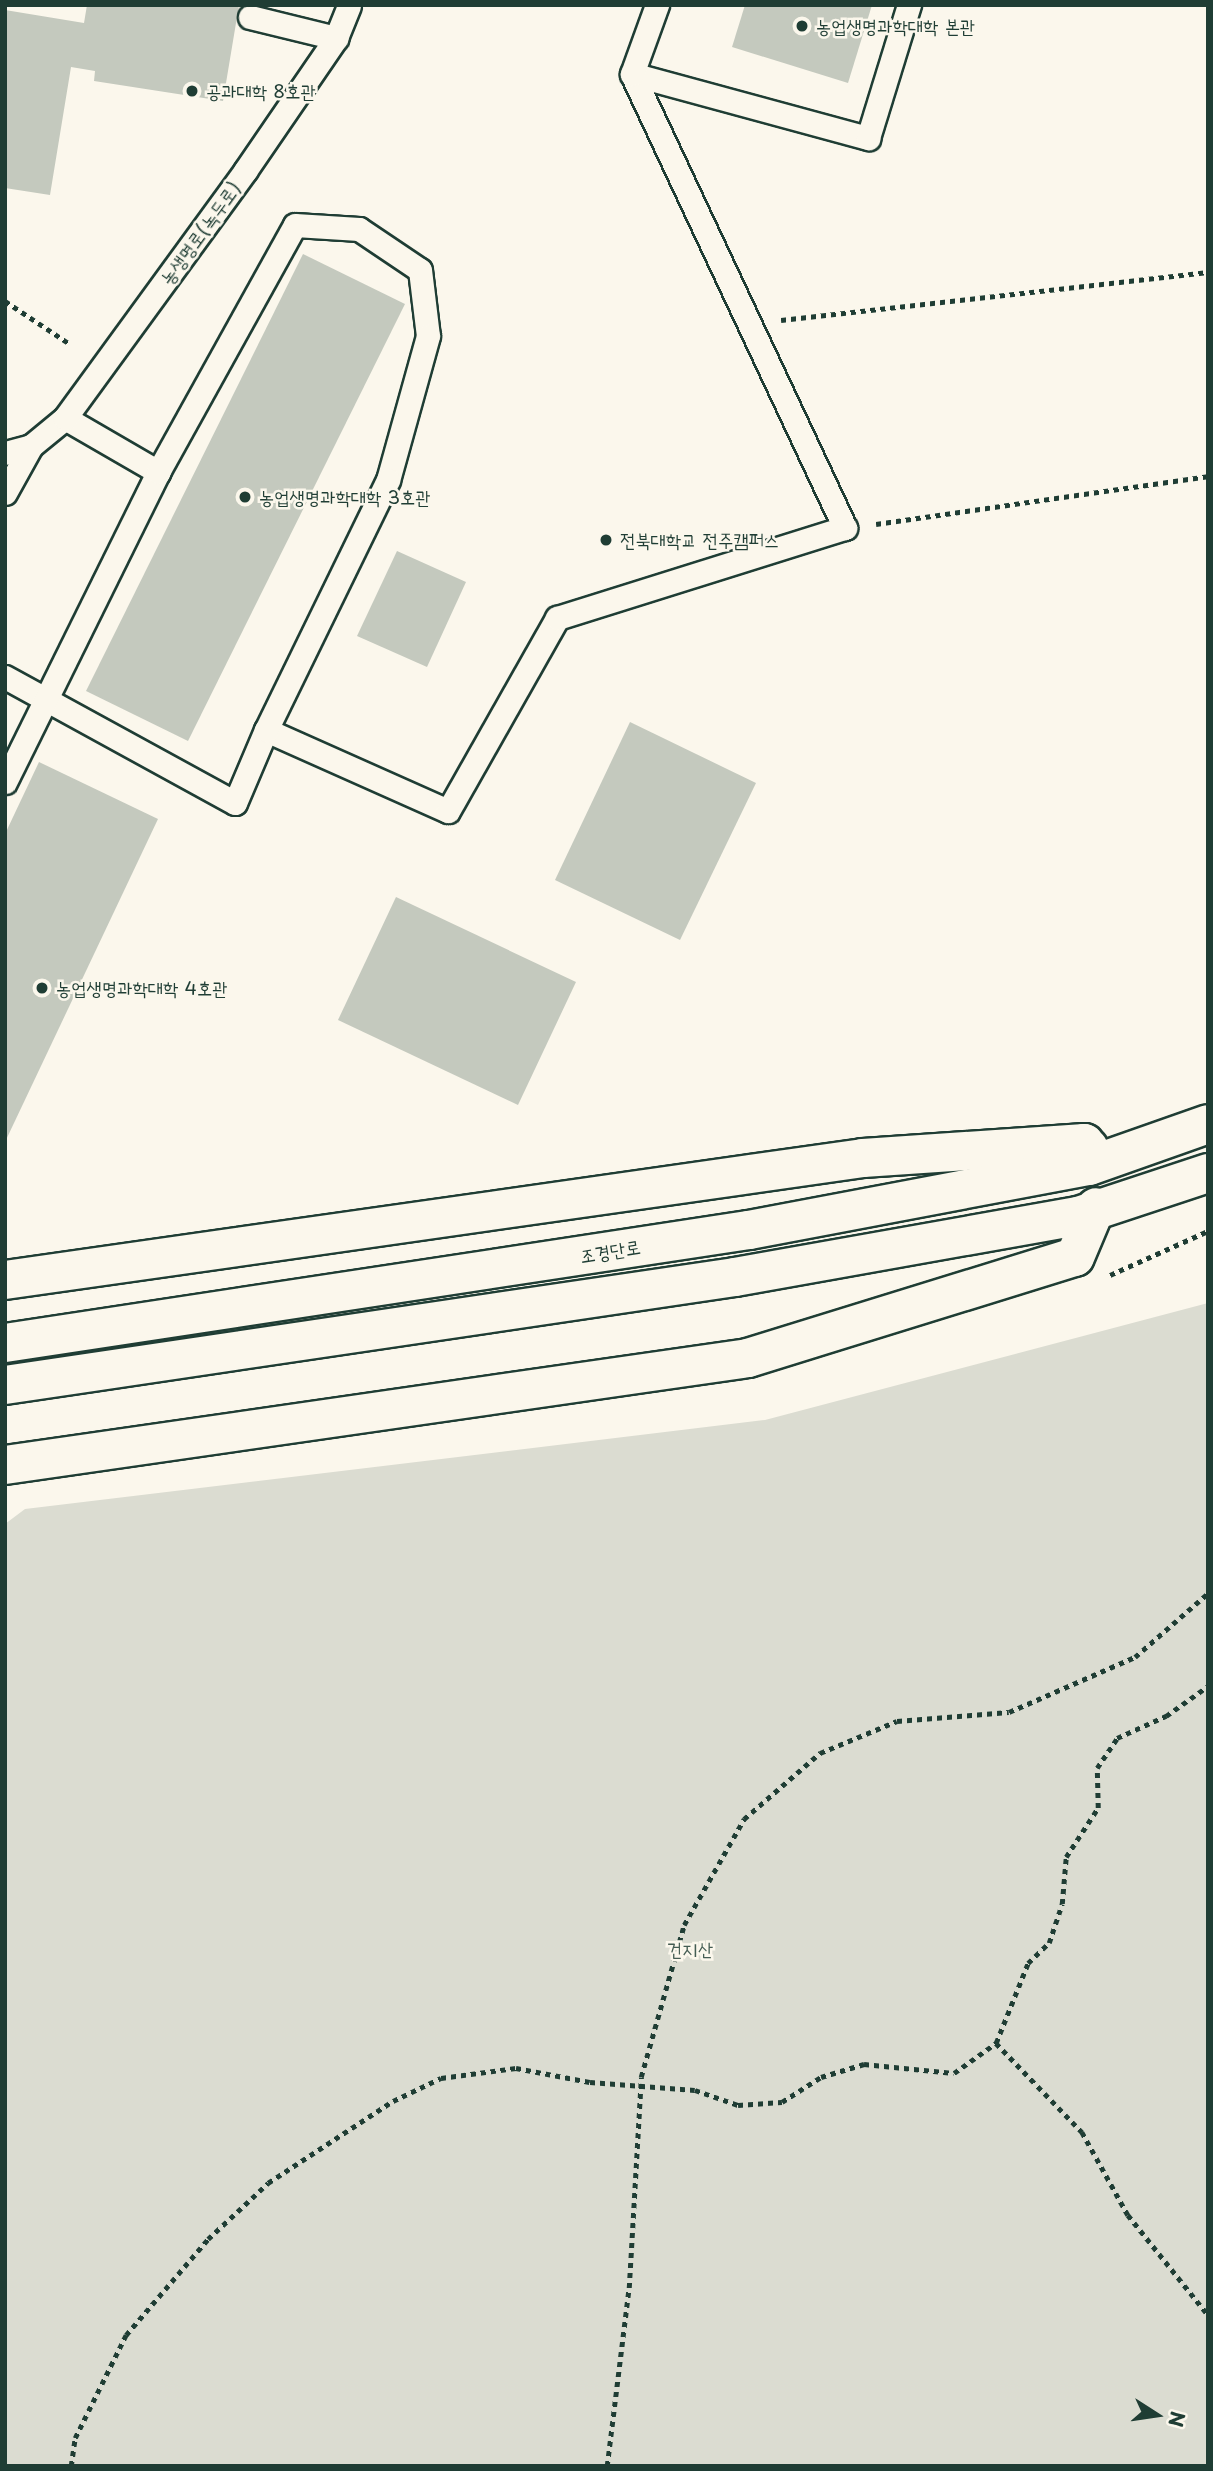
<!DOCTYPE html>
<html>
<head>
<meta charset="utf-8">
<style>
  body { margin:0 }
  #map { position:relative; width:1213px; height:2471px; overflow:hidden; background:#fbf7ec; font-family:"Playpen Sans","Poor Story",sans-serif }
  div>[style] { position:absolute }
  .green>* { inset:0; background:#dbdcd1 }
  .building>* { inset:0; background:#c4c9be }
  .path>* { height:4.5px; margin-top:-2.25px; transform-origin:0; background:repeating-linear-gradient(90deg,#1f3d34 0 5px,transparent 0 10px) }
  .roads { filter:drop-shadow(2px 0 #1f3d34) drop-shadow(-2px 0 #1f3d34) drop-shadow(0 2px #1f3d34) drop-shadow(0 -2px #1f3d34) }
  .lane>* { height:23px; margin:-11.5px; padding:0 11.5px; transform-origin:11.5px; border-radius:11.5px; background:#fbf7ec }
  .secondary>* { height:38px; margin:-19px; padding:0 19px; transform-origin:19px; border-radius:19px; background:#fbf7ec }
  .dots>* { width:19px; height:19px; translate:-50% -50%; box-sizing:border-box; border:4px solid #fbf7ec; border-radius:50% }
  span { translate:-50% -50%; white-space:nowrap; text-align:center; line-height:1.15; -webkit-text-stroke:5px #fbf7ec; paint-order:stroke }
  .poi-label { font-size:19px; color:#1f3d34 }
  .left { translate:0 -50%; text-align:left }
  .street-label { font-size:19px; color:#1f3d34 }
  .park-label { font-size:19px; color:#455d53 }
  .frame { position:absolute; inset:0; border:7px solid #1f3d34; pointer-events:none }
  .north { position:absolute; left:1122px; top:2380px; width:70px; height:70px; -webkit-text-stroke:5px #fbf7ec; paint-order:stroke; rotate:102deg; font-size:19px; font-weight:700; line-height:28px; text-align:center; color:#1f3d34 }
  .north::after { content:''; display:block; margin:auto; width:24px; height:32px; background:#1f3d34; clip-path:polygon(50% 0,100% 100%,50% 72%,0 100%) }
</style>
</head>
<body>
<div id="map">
  <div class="green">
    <div style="clip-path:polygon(1208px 1303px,1208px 2466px,5px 2466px,5px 1524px,25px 1509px,765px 1420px)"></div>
  </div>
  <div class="building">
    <div style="clip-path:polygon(87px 5px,239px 5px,223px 101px,94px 81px,95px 71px,71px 67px,50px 195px,5px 188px,5px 10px,84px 23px)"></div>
    <div style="clip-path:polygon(745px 5px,872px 5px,848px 83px,732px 47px)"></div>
    <div style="clip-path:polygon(303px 254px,405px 304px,188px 741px,86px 691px)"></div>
    <div style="clip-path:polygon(397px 551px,466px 582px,427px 667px,357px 636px)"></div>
    <div style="clip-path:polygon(630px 722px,756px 783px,680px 940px,555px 880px)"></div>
    <div style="clip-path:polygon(39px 762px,158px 819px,5px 1142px,5px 834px)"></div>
    <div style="clip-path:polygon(396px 897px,576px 982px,518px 1105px,338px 1020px)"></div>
  </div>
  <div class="path">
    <div style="left:5px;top:301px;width:78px;rotate:33.5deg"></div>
    <div style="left:781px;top:320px;width:430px;rotate:-6.4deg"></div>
    <div style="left:876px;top:524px;width:335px;rotate:-8.2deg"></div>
    <div style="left:1110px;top:1275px;width:107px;rotate:-24.2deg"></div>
    <div style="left:996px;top:2043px;width:124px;rotate:46deg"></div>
    <div style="left:1082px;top:2132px;width:95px;rotate:61deg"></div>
    <div style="left:1128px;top:2215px;width:128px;rotate:51.3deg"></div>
    <div style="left:71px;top:2466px;width:28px;rotate:-82deg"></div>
    <div style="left:75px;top:2438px;width:115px;rotate:-63.7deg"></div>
    <div style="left:126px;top:2335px;width:126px;rotate:-49.5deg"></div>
    <div style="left:208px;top:2239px;width:82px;rotate:-43deg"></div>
    <div style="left:268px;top:2183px;width:149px;rotate:-33.3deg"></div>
    <div style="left:393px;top:2101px;width:53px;rotate:-25.6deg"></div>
    <div style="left:441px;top:2078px;width:76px;rotate:-7.6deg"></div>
    <div style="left:516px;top:2068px;width:75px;rotate:10.7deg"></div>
    <div style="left:590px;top:2082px;width:105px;rotate:4.4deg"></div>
    <div style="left:695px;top:2090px;width:46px;rotate:19.2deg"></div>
    <div style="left:738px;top:2105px;width:44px;rotate:-3.9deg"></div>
    <div style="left:782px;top:2102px;width:46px;rotate:-32.7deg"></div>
    <div style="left:821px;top:2077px;width:45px;rotate:-16.8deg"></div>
    <div style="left:864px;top:2064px;width:90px;rotate:5.7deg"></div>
    <div style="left:954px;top:2073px;width:52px;rotate:-35.5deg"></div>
    <div style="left:996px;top:2043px;width:86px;rotate:-68.2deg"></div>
    <div style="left:1028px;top:1963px;width:29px;rotate:-44deg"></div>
    <div style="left:1049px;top:1943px;width:41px;rotate:-71.6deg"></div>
    <div style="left:1062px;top:1904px;width:47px;rotate:-85.1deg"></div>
    <div style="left:1066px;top:1857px;width:59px;rotate:-56.9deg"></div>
    <div style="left:1098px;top:1808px;width:40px;rotate:-91.4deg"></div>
    <div style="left:1097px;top:1768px;width:36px;rotate:-56deg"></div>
    <div style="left:1117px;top:1738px;width:54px;rotate:-24.2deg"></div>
    <div style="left:1166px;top:1716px;width:52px;rotate:-35.5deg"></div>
    <div style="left:607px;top:2466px;width:179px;rotate:-83deg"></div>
    <div style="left:629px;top:2288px;width:211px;rotate:-86.7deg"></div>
    <div style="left:641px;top:2077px;width:158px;rotate:-74.2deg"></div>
    <div style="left:684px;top:1925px;width:122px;rotate:-60.5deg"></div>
    <div style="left:744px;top:1819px;width:101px;rotate:-41deg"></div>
    <div style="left:820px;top:1753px;width:83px;rotate:-22.6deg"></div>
    <div style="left:897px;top:1721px;width:112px;rotate:-4.6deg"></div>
    <div style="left:1009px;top:1712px;width:137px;rotate:-23.6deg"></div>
    <div style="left:1135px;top:1657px;width:97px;rotate:-41.2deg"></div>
  </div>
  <div class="roads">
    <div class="lane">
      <div style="left:250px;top:17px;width:89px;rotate:13.7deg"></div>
      <div style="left:632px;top:74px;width:245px;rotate:15.2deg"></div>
      <div style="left:868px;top:138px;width:139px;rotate:-72.9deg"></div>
      <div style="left:65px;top:418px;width:108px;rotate:30.1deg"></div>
      <div style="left:5px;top:453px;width:27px;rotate:-15deg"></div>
      <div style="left:5px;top:493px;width:54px;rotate:-61deg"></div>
      <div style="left:31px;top:446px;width:44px;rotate:-39.5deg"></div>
      <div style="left:65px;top:418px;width:306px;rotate:-53.9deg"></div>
      <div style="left:245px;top:171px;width:161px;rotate:-55.6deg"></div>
      <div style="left:336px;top:38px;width:35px;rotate:-68deg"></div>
      <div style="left:5px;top:677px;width:262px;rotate:28.7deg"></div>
      <div style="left:235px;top:803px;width:79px;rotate:-67deg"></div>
      <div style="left:266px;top:730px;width:199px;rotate:24deg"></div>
      <div style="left:448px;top:811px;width:222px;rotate:-60.5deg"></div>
      <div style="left:557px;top:618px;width:302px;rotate:-17.4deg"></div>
      <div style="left:845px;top:528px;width:501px;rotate:-115.13deg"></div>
      <div style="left:632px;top:74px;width:73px;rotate:-70.1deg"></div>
      <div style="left:5px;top:782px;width:346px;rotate:-63.7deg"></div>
      <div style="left:158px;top:472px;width:282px;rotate:-61deg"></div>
      <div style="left:295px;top:225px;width:64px;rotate:3.6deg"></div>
      <div style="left:359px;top:229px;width:73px;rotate:33.9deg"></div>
      <div style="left:420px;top:270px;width:66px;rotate:83.1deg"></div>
      <div style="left:428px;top:336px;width:149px;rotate:105.5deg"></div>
      <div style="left:388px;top:480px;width:278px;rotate:116deg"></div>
    </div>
    <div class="secondary">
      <div style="left:5px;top:1280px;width:867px;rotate:-8.09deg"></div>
      <div style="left:863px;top:1158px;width:222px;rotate:-3.9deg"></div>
      <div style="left:1084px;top:1143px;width:7px;rotate:45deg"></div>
      <div style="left:5px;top:1343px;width:753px;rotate:-8.64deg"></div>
      <div style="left:749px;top:1230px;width:346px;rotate:-10.7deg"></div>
      <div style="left:1089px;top:1166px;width:126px;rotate:-19.4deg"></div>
      <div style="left:5px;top:1385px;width:738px;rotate:-8.42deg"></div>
      <div style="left:735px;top:1277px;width:348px;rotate:-10.1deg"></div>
      <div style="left:1078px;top:1216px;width:137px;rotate:-18.3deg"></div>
      <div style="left:5px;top:1465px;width:751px;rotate:-8.19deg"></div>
      <div style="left:748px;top:1358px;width:342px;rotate:-17.2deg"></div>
      <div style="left:1075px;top:1257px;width:54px;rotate:-67.2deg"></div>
    </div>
  </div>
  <div class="dots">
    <div style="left:802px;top:26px;background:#1f3d34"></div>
    <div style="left:192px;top:91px;background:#1f3d34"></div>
    <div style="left:245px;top:497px;background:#1f3d34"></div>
    <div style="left:606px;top:540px;background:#1f3d34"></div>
    <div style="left:42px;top:988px;background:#1f3d34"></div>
  </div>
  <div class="poi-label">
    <span class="left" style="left:816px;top:26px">농업생명과학대학 본관</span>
    <span class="left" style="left:206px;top:91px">공과대학 8호관</span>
    <span class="left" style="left:259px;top:497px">농업생명과학대학 3호관</span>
    <span class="left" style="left:620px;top:540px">전북대학교 전주캠퍼스</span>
    <span class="left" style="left:56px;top:988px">농업생명과학대학 4호관</span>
  </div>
  <div class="street-label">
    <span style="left:200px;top:233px;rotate:-54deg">농생명로(녹두로)</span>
    <span style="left:610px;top:1251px;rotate:-9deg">조경단로</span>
  </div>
  <div class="park-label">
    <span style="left:690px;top:1949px">건지산</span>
  </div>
  <div class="frame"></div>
  <div class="north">N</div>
</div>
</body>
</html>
